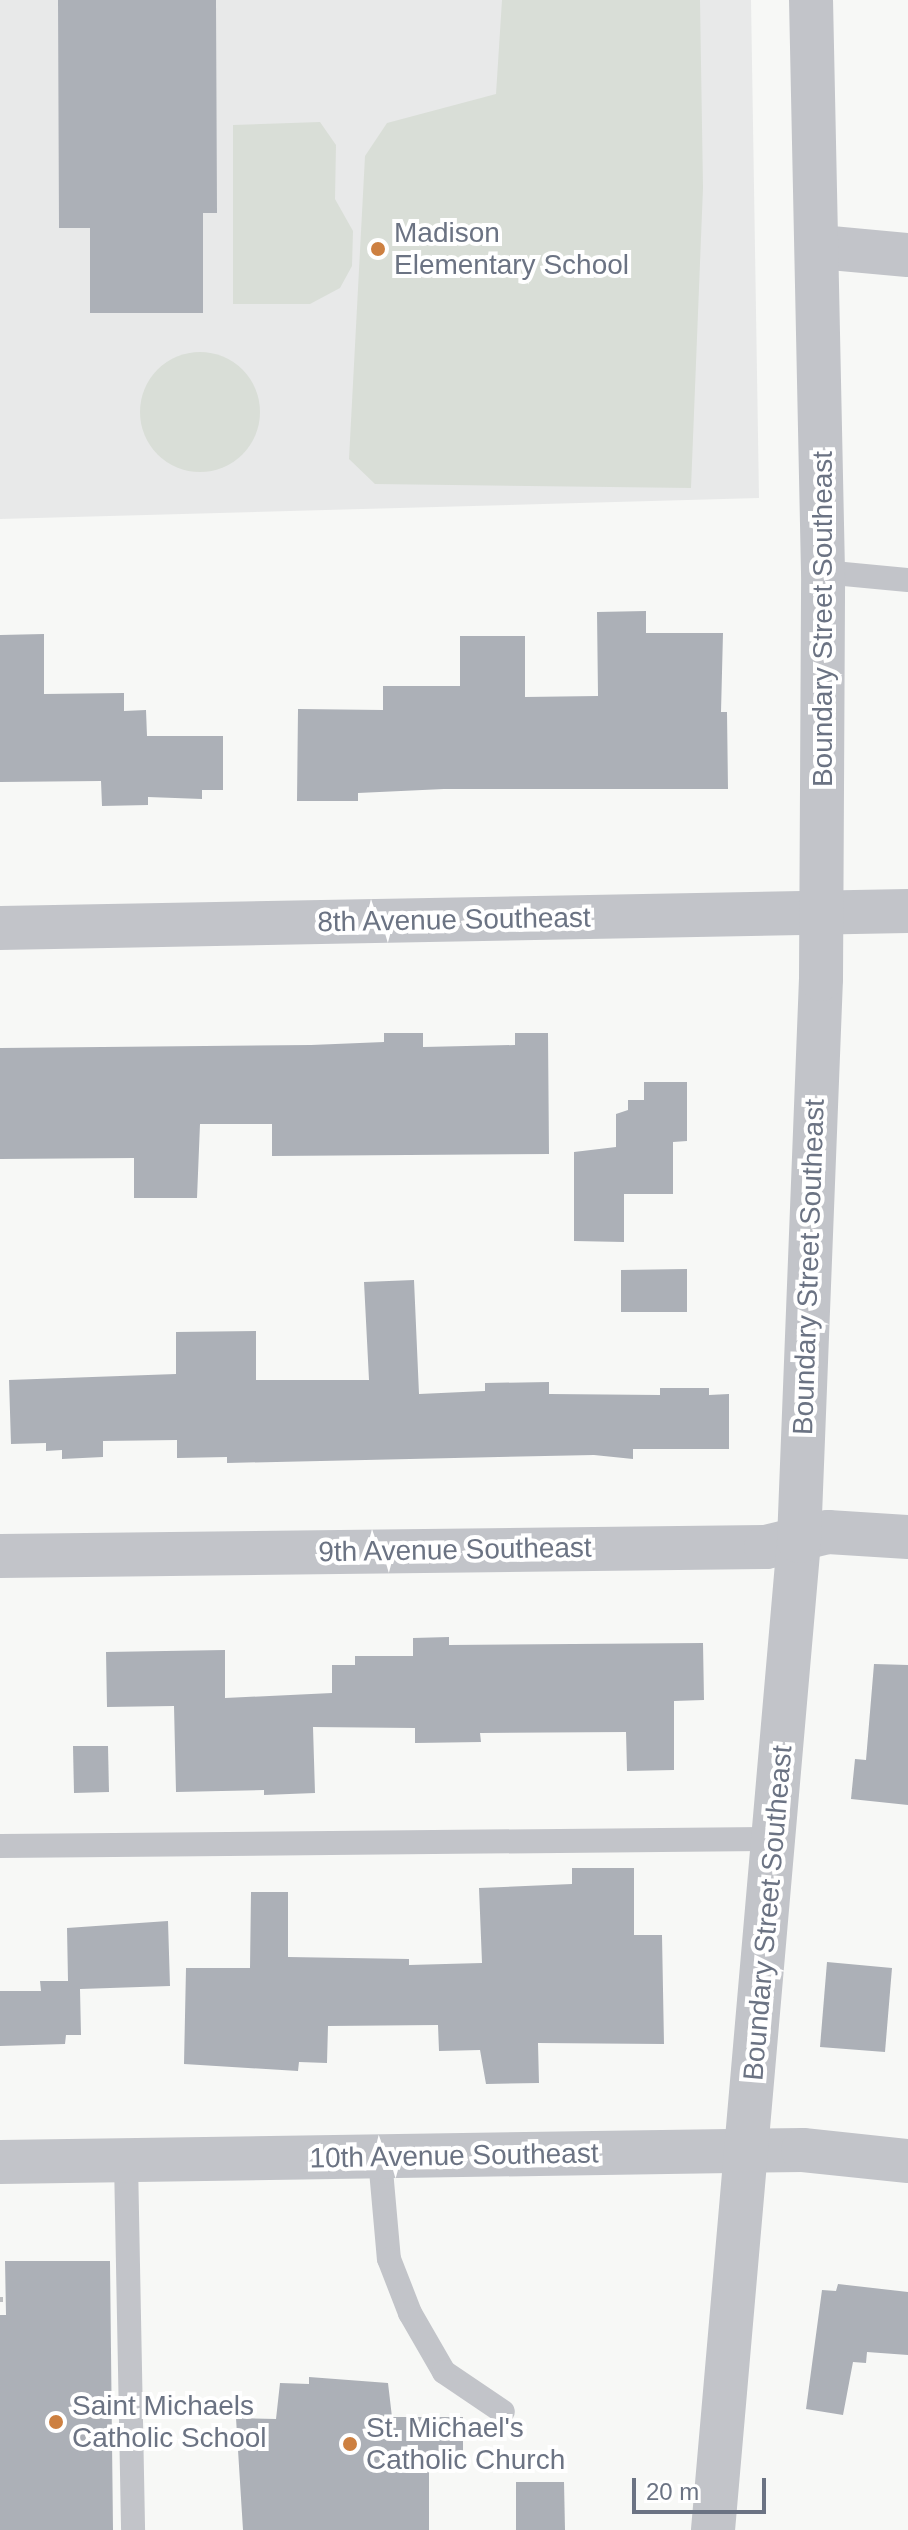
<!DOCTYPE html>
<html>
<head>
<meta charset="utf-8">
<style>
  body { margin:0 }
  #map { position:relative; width:908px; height:2530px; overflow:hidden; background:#f7f8f6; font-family:Helvetica,sans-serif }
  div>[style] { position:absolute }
  .built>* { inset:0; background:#e8e9e9 }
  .green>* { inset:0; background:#d9ded7 }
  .round { border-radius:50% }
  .building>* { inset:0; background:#acb0b7 }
  .path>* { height:5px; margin-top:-2.5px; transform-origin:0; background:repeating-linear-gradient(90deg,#bcbec0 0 4px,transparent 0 8px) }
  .lane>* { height:24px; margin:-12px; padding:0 12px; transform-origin:12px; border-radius:12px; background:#c2c4c9 }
  .street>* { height:44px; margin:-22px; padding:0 22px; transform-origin:22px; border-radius:22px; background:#c2c4c9 }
  .dots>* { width:22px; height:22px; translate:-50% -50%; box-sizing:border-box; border:4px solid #fff; border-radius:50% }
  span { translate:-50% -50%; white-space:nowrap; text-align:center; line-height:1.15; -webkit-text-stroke:8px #fff; paint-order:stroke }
  .poi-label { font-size:28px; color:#6b7383 }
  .left { translate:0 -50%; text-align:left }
  .street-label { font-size:28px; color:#6b7383 }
  .scale { position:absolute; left:632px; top:2478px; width:134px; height:36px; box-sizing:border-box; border:4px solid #6b7383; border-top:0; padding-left:10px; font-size:24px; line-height:28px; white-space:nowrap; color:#6b7383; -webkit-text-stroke:6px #fff; paint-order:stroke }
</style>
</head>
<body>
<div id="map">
  <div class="built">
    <div style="clip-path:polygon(0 0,751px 0,759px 498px,0 519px)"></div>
  </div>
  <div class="green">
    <div style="clip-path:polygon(502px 0,700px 0,703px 188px,691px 488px,375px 484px,349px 459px,365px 156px,387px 123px,496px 94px)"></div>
    <div style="clip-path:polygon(320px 122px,336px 145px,335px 199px,353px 231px,352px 266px,340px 288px,310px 304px,233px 304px,233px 125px)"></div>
    <div class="round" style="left:140px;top:352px;width:120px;height:120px"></div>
  </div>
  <div class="building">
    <div style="clip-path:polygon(58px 0,216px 0,217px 213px,203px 213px,203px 313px,90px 313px,90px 228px,59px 228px)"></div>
    <div style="clip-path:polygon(646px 611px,646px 633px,723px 633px,721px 712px,727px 712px,728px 789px,444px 789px,358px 793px,358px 801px,297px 801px,298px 709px,383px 710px,383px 686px,460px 686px,460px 636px,525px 636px,525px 697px,598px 696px,597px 612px)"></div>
    <div style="clip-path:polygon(44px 634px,44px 694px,124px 693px,124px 711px,146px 710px,147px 736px,223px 736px,223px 790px,202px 790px,202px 799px,148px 797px,148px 805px,102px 806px,101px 781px,0 782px,0 635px)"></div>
    <div style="clip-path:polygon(384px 1033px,423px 1033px,423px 1047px,515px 1045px,515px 1033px,548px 1033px,549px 1154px,272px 1156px,272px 1124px,200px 1124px,197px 1198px,134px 1198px,134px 1158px,0 1159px,0 1048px,311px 1045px,384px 1042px)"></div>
    <div style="clip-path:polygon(644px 1082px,687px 1082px,687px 1141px,673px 1142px,673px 1194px,624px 1194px,624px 1242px,574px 1241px,574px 1152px,616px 1147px,616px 1114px,628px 1110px,628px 1100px,644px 1100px)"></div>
    <div style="clip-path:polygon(687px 1269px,687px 1312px,621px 1312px,621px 1270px)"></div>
    <div style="clip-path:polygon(414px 1280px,419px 1394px,485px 1391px,485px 1383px,549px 1382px,549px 1394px,660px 1395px,660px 1388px,709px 1388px,709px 1395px,729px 1394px,729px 1449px,633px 1449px,633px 1459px,594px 1455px,227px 1463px,227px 1457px,177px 1458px,177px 1440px,103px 1441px,103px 1457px,62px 1459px,62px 1450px,46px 1451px,46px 1443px,11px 1444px,9px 1380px,176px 1374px,176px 1332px,256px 1331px,256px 1380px,369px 1380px,364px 1282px)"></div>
    <div style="clip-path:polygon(449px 1637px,449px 1645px,703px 1643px,704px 1700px,674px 1701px,674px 1770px,627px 1771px,626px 1732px,480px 1733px,481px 1742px,415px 1743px,415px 1728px,313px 1727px,315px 1793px,264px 1795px,264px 1790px,176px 1792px,174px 1706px,107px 1707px,106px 1652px,225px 1650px,225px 1698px,332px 1693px,332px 1665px,355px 1665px,355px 1656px,413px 1656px,413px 1638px)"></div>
    <div style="clip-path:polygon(874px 1664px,908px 1665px,908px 1805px,851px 1799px,855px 1759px,866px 1760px)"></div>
    <div style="clip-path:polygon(73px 1746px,108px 1746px,109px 1792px,74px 1793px)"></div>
    <div style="clip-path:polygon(572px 1868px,634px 1868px,634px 1935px,662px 1935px,664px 2044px,538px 2043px,539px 2083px,486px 2084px,480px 2050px,439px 2051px,438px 2025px,328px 2026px,327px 2063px,299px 2062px,298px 2071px,184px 2064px,186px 1968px,250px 1968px,251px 1892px,288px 1892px,288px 1957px,409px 1959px,409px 1965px,482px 1963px,479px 1888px,572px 1884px)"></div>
    <div style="clip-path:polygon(168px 1921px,170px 1986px,80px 1989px,81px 2035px,66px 2035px,65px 2044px,0 2046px,0 1991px,41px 1991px,40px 1981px,68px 1981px,67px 1928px)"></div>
    <div style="clip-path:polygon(827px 1962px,892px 1968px,885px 2052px,820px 2047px)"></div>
    <div style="clip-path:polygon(5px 2261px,110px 2261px,113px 2530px,0 2530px,0 2315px,6px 2315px)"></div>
    <div style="clip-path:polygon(838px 2284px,908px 2292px,908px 2355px,867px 2352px,866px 2363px,853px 2362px,843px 2415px,806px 2409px,822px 2290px,836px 2291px)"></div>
    <div style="clip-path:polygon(309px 2377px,388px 2383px,392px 2417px,463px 2417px,463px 2467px,429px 2467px,429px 2530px,243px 2530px,236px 2418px,276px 2419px,280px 2383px,309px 2384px)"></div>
    <div style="clip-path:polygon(516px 2482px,564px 2482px,565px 2530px,516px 2530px)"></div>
  </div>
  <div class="path">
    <div style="left:0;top:2299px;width:3px"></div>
  </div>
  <div class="lane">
    <div style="left:823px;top:572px;width:85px;rotate:5.4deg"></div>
    <div style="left:0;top:1846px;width:775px;rotate:-0.52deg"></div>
    <div style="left:380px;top:2159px;width:100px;rotate:84.9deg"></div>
    <div style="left:389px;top:2259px;width:58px;rotate:68.7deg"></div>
    <div style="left:410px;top:2313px;width:68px;rotate:60deg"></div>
    <div style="left:444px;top:2372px;width:71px;rotate:34.1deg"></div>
    <div style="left:126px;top:2161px;width:369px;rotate:88.9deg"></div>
  </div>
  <div class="street">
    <div style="left:820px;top:247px;width:88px;rotate:5.2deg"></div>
    <div style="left:0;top:928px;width:908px;rotate:-1.07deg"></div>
    <div style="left:0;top:1556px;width:766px;rotate:-0.67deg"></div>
    <div style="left:766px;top:1547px;width:64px;rotate:-13.6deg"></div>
    <div style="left:828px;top:1532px;width:80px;rotate:3.6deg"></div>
    <div style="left:0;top:2162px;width:803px;rotate:-0.86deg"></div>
    <div style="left:803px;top:2150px;width:106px;rotate:6deg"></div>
    <div style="left:713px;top:2530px;width:993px;rotate:-85.03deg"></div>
    <div style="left:799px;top:1541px;width:562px;rotate:-87.76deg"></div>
    <div style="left:821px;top:979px;width:407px;rotate:-89.7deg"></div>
    <div style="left:823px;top:572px;width:572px;rotate:-91.2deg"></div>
  </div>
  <div class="dots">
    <div style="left:378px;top:249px;background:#cd8041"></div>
    <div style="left:56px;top:2422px;background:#cd8041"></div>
    <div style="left:350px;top:2444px;background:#cd8041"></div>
  </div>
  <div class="poi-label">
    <span class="left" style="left:394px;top:249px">Madison<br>Elementary School</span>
    <span class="left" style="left:72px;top:2422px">Saint Michaels<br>Catholic School</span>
    <span class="left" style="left:366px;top:2444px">St. Michael's<br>Catholic Church</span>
  </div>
  <div class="street-label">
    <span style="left:823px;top:619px;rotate:-90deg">Boundary Street Southeast</span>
    <span style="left:454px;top:920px;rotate:-1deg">8th Avenue Southeast</span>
    <span style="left:809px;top:1267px;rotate:-88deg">Boundary Street Southeast</span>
    <span style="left:455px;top:1550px;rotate:-1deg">9th Avenue Southeast</span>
    <span style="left:768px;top:1913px;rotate:-85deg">Boundary Street Southeast</span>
    <span style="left:454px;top:2156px;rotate:-1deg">10th Avenue Southeast</span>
  </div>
  <div class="scale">20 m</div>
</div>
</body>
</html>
